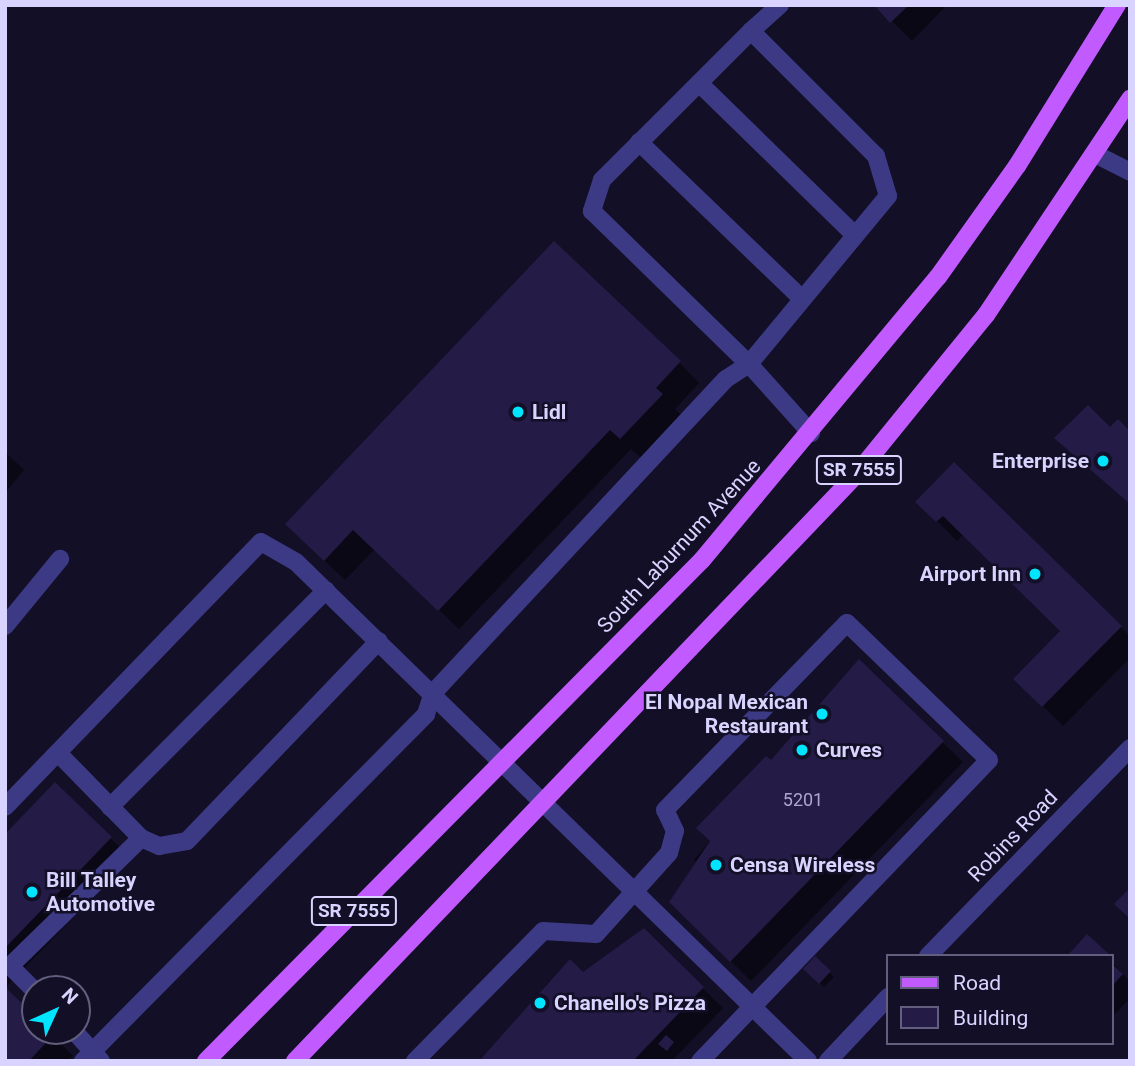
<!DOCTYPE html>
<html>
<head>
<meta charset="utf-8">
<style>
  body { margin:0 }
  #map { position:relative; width:1135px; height:1066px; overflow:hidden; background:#130f26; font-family:Roboto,sans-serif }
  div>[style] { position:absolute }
  .shadow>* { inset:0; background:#0007 }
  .building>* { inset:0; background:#241b47 }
  .minor>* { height:18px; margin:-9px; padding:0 9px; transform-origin:9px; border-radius:9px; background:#3d3a85 }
  .major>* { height:18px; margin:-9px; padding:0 9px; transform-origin:9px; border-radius:9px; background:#c25bff }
  .dots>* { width:19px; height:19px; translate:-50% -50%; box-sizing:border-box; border:4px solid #130f26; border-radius:50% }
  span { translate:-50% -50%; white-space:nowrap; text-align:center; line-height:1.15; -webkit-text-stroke:5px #130f26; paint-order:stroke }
  .number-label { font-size:18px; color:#aca6d1 }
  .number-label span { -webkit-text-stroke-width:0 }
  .shield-label span { padding:2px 5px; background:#130f26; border:2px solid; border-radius:5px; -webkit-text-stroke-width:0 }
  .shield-label { font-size:19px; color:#d9d4ff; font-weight:700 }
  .poi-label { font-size:21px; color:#d9d4ff; font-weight:700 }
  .left { translate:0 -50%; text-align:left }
  .right { translate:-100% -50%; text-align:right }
  .street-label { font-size:21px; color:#d9d4ff }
  .frame { position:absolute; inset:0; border:7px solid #d9d4ff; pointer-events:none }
  .legend { position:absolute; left:886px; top:954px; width:228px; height:91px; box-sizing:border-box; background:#130f26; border:2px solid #625e7d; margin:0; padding:9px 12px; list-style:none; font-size:21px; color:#d9d4ff }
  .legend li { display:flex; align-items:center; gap:14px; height:35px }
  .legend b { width:35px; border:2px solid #625e7d }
  .north { position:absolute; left:21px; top:975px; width:70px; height:70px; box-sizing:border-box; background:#130f26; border:2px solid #625e7d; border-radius:50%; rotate:45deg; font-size:19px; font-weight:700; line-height:28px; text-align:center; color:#d9d4ff }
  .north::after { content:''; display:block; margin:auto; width:24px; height:32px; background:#00e5ff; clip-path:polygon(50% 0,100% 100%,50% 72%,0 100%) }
</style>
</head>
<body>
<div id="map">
  <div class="shadow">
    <div style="clip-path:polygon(876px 5px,947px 5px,912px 41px)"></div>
    <div style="clip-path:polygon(680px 363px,699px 383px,675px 409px,681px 415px,641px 458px,631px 449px,459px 629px,375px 549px,345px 580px,307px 544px)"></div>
    <div style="clip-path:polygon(5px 452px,24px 470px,5px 493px)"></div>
    <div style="clip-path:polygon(954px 465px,1130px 636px,1130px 658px,1063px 726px,1016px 679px,1062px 631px,964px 534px,957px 541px,918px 502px)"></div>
    <div style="clip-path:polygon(859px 661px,963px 762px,751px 981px,671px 902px,698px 864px,694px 860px)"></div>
    <div style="clip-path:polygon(55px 785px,131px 858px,5px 988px,5px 836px)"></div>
    <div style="clip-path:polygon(643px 931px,723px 1008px,672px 1061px,480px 1061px,570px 961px,583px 974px)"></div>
    <div style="clip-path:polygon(815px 958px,834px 977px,824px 987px,805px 969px)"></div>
    <div style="clip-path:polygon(1112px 962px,1130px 982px,1130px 998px,1112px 1017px)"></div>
    <div style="clip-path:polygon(35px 1018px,35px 1031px,48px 1031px,73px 1056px,68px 1061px,5px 1061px)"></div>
  </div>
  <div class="building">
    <div style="clip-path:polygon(874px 5px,909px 5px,890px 23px)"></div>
    <div style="clip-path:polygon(554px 241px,681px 361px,656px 388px,663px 394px,620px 439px,610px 430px,438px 611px,353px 530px,324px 561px,285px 524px)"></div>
    <div style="clip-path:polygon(1088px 405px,1110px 427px,1118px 419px,1130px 431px,1130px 504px,1054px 438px)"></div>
    <div style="clip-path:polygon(954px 462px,1122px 626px,1042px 707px,1013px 679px,1060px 631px,943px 516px,936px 522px,915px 502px)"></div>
    <div style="clip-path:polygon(859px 659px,944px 741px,730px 962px,669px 902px,710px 841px,696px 828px,766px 756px,771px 760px)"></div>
    <div style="clip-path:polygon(55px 782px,112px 837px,5px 948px,5px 834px)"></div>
    <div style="clip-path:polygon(1130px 888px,1130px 919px,1114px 904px)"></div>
    <div style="clip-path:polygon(644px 928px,704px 987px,633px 1061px,479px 1061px,570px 959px,583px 972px)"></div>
    <div style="clip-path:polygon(1087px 934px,1111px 956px,1067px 956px)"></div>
    <div style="clip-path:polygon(815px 956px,831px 971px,819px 984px,803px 969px)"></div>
    <div style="clip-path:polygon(1112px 964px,1123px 974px,1112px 986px)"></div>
    <div style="clip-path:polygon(5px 987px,35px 1016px,35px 1031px,54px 1034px,29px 1061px,5px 1061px)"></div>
    <div style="clip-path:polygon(666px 1035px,674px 1042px,667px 1051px,658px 1044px)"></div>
  </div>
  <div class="minor">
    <div style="left:751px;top:31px;width:211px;rotate:135deg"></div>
    <div style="left:602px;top:180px;width:33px;rotate:108deg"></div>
    <div style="left:592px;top:211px;width:219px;rotate:44.3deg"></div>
    <div style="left:749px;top:364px;width:218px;rotate:-50.4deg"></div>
    <div style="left:888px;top:196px;width:42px;rotate:-106.7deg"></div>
    <div style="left:876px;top:156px;width:177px;rotate:-135deg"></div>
    <div style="left:751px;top:31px;width:39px;rotate:-42deg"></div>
    <div style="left:699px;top:83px;width:218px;rotate:44.3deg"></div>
    <div style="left:639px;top:142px;width:225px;rotate:43.9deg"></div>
    <div style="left:1097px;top:155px;width:37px;rotate:27deg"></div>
    <div style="left:5px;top:626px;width:87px;rotate:-50.6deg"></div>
    <div style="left:5px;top:807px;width:368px;rotate:-46deg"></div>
    <div style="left:261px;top:542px;width:40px;rotate:29.7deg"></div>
    <div style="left:296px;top:562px;width:715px;rotate:44.26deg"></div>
    <div style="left:110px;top:807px;width:306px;rotate:-45.1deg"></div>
    <div style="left:141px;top:838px;width:20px;rotate:24deg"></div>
    <div style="left:159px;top:846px;width:28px;rotate:-10deg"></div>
    <div style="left:187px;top:841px;width:277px;rotate:-46.2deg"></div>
    <div style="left:928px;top:956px;width:290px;rotate:-45.8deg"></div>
    <div style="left:35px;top:991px;width:35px;rotate:-135deg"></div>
    <div style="left:10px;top:966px;width:183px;rotate:-44.3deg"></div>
    <div style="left:141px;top:838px;width:117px;rotate:-134.3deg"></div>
    <div style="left:74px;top:1031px;width:40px;rotate:48deg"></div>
    <div style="left:83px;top:1061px;width:488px;rotate:-45.3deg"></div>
    <div style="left:426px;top:714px;width:22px;rotate:-72deg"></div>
    <div style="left:433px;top:693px;width:429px;rotate:-47deg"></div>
    <div style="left:726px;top:379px;width:27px;rotate:-33deg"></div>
    <div style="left:749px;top:364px;width:93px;rotate:48.1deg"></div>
    <div style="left:415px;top:1061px;width:182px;rotate:-45.4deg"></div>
    <div style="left:543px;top:931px;width:53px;rotate:3.2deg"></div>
    <div style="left:596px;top:934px;width:109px;rotate:-48deg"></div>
    <div style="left:669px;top:853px;width:23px;rotate:-75deg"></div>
    <div style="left:675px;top:831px;width:23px;rotate:-115deg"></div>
    <div style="left:665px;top:810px;width:261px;rotate:-45.8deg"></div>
    <div style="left:847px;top:623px;width:197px;rotate:44deg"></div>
    <div style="left:989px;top:760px;width:417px;rotate:133.8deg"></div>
    <div style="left:828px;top:1061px;width:88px;rotate:-46.8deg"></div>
  </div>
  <div class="major">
    <div style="left:206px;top:1061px;width:705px;rotate:-45.29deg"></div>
    <div style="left:702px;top:560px;width:368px;rotate:-50.2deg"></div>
    <div style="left:938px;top:277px;width:136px;rotate:-54.6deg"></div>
    <div style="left:1017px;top:166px;width:190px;rotate:-58.2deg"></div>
    <div style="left:295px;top:1061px;width:810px;rotate:-46.25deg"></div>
    <div style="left:855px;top:476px;width:208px;rotate:-50.9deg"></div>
    <div style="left:986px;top:315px;width:260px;rotate:-56.3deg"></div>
  </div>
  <div class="dots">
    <div style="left:518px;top:412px;background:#00e5ff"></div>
    <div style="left:1103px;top:461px;background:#00e5ff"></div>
    <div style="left:1035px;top:574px;background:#00e5ff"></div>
    <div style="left:822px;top:714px;background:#00e5ff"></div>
    <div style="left:802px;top:750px;background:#00e5ff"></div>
    <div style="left:716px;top:865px;background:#00e5ff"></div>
    <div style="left:32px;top:892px;background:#00e5ff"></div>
    <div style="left:540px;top:1003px;background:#00e5ff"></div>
  </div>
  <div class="number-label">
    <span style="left:803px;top:800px">5201</span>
  </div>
  <div class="shield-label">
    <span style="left:859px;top:470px">SR 7555</span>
    <span style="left:354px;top:911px">SR 7555</span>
  </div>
  <div class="poi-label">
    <span class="left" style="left:532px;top:412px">Lidl</span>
    <span class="right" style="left:1089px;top:461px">Enterprise</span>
    <span class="right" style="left:1021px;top:574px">Airport Inn</span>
    <span class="right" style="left:808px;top:714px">El Nopal Mexican<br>Restaurant</span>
    <span class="left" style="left:816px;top:750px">Curves</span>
    <span class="left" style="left:730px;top:865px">Censa Wireless</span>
    <span class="left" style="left:46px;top:892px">Bill Talley<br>Automotive</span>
    <span class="left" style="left:554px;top:1003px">Chanello's Pizza</span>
  </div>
  <div class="street-label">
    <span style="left:679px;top:546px;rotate:-47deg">South Laburnum Avenue</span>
    <span style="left:1013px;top:836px;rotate:-46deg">Robins Road</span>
  </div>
  <div class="frame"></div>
  <ul class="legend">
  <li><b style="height:9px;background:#c25bff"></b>Road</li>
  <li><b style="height:19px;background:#241b47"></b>Building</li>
  </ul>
  <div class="north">N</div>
</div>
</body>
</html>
